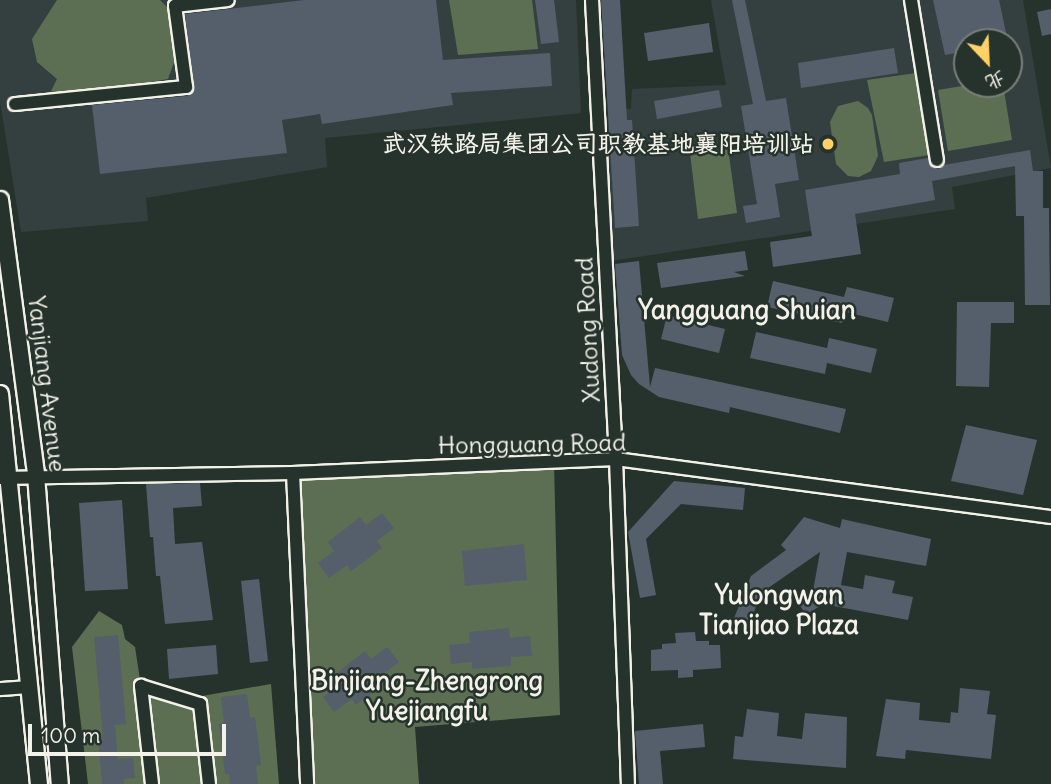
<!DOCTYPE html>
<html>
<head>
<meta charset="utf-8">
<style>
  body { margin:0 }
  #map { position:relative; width:1051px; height:784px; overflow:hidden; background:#26332d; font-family:Delius,"LXGW WenKai TC",sans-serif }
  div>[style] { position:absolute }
  .built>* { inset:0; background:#344040 }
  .green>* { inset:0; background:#5d6f52 }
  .building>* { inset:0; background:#555e6b }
  .roads { filter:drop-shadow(2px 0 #f4f1e8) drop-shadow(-2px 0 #f4f1e8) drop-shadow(0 2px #f4f1e8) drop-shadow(0 -2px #f4f1e8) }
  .minor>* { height:12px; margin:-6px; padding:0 6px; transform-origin:6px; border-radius:6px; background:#26332d }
  .major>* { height:16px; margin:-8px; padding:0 8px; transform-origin:8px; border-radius:8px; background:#26332d }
  .dots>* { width:19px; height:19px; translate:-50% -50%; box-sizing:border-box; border:4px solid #26332d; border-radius:50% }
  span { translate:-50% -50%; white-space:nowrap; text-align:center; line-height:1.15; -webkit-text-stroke:5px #26332d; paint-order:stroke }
  .poi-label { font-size:24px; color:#f4f1e8; font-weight:700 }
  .right { translate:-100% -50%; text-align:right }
  .street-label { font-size:24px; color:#f4f1e8 }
  .neighbourhood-label { font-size:26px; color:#f4f1e8; font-weight:700 }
  .north { position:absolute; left:953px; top:28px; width:70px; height:70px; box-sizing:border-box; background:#26332d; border:2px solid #787f78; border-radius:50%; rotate:157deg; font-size:19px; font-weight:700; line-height:28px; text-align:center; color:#f4f1e8 }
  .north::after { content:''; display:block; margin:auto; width:24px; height:32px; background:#ffd166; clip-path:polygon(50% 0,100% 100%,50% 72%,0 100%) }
  .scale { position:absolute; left:28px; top:724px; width:198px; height:32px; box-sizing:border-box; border:4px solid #f4f1e8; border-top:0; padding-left:9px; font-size:21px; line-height:24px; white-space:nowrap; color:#f4f1e8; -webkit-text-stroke:5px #26332d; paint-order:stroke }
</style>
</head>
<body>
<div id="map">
  <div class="built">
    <div style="clip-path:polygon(0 0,576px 0,581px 113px,325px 138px,327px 167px,146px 198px,148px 221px,21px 232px,0 101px)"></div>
    <div style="clip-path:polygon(evenodd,711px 0,1023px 0,1051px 168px,952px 187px,955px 209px,611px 261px,608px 108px,631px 109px,632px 89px,726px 85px,711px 0,967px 42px,1009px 42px,1009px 84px,967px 84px,967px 42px)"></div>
  </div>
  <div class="green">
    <div style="clip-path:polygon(57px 0,160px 0,167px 7px,176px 57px,168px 79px,65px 97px,51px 91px,57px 79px,37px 62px,32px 39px)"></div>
    <div style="clip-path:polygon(449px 0,532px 0,538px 49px,458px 55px)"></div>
    <div style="clip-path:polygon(923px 72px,936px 154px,884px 162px,867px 80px)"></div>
    <div style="clip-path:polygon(974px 84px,1003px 84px,1012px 140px,948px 151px,938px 90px)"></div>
    <div style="clip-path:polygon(858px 101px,868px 108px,872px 115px,878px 156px,871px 171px,859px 177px,848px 176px,836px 164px,830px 122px,838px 106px)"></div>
    <div style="clip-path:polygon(728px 148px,737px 213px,698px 219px,690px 153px)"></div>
    <div style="clip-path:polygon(554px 462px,560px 715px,415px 727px,419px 784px,307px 784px,293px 473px)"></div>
    <div style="clip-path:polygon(99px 611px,122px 625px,125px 639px,135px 647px,141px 686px,185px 699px,271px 684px,279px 784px,88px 784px,72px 647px)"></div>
  </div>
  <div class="building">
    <div style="clip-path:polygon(304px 0,436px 0,443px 60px,550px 53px,552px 86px,451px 93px,453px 105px,322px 124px,320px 114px,282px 120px,287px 153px,100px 174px,92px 105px,187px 96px,194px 91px,185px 14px)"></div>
    <div style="clip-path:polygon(535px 0,554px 0,559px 42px,541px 44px)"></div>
    <div style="clip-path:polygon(601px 0,620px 0,627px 120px,632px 120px,639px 226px,615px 228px)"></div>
    <div style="clip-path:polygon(732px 0,745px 0,766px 101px,786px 98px,799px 180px,775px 184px,780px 217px,746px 223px,743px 206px,757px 204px,741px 106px,753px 104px)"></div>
    <div style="clip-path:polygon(933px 0,999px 0,1008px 42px,967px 42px,967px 51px,945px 55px)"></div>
    <div style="clip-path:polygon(1051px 9px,1051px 34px,1042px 36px,1037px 12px)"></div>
    <div style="clip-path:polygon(709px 23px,713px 52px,648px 61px,644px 33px)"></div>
    <div style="clip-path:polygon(894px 48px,898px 73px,801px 88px,798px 63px)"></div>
    <div style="clip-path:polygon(719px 90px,722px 107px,657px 119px,654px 101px)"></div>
    <div style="clip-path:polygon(1030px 150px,1033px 171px,1043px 171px,1043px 208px,1049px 208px,1050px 305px,1025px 305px,1024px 216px,1016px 216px,1015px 166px,932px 181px,935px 200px,855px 214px,861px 254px,773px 267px,770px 242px,812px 236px,805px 190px,900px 174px,899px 163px,928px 158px,931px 166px,938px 169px,944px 165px)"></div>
    <div style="clip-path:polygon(745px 251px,748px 270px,734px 272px,745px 276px,661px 288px,657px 263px)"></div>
    <div style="clip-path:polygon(639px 261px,650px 387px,655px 368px,846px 409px,840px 433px,730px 407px,729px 413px,659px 397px,639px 384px,631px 375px,622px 355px,615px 264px)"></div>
    <div style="clip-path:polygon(773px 281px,844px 297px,847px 287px,894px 298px,888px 322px,845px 312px,842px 323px,767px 307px)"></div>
    <div style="clip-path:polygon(957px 302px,1014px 302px,1014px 323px,991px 323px,989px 387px,956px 386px)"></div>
    <div style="clip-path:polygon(667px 315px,725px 329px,719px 353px,661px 339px)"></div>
    <div style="clip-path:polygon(756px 332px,827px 348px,829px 338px,877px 349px,871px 373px,827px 363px,825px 374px,750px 358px)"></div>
    <div style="clip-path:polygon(966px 425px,1037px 440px,1023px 495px,951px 481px)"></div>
    <div style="clip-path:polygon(674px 481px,745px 488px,743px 510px,681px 504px,646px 539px,656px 595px,640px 598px,628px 532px)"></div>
    <div style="clip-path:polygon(200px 483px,202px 506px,173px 508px,175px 544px,202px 542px,213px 620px,165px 624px,160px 576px,156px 576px,153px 537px,150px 537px,146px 484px)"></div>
    <div style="clip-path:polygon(122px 500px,128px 589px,85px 591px,79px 503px)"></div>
    <div style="clip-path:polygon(382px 513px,394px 528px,377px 541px,382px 548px,351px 571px,347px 565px,329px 578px,318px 563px,334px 551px,328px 542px,360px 517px,366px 525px)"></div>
    <div style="clip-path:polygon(804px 517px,840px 528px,842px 519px,931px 539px,926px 566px,847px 552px,841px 585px,863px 589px,865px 575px,895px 581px,892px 593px,913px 597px,908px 620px,823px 604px,806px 615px,797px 601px,813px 591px,820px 552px,761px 593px,749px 626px,732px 623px,751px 576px,786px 550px,781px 545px)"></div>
    <div style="clip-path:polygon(524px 544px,527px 580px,465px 586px,462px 551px)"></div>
    <div style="clip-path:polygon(259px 579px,268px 661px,250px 663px,241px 581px)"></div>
    <div style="clip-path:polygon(509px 628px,510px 638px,530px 636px,532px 656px,511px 657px,511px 666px,472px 669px,472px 662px,451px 664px,449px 645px,470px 643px,469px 632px)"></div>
    <div style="clip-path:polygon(695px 632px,696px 641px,709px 641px,709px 645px,720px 645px,721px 668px,693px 670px,693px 677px,678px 678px,678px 670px,651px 671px,651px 650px,662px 649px,662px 644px,676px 643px,675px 633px)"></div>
    <div style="clip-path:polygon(118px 635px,126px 724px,115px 725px,118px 759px,133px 758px,135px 778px,124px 779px,124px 784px,102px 784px,98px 738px,103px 737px,94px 637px)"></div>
    <div style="clip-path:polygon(216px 645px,218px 674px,169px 679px,167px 649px)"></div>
    <div style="clip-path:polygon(387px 647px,399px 662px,382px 675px,387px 682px,356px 705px,352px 699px,334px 712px,323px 697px,339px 685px,333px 676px,365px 651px,371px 659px)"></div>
    <div style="clip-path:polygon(960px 688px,990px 691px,987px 714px,996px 715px,991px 759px,906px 750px,905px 759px,876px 756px,886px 699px,920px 703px,919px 720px,950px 723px,951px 712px,958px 713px)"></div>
    <div style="clip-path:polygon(247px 694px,250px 718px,255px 717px,261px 765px,256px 766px,258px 784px,230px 784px,229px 774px,225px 774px,219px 724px,224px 723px,221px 697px)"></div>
    <div style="clip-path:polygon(747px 709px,779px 713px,777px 736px,802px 739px,805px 713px,847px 717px,846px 768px,733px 759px,735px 736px,743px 737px)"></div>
    <div style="clip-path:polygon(703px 724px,705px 747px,660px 751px,663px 784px,639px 784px,635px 731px)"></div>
  </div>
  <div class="roads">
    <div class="minor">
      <div style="left:592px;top:0;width:460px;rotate:87deg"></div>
      <div style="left:616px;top:459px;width:325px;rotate:87.9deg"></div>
      <div style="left:911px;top:0;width:162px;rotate:80.8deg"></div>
      <div style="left:15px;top:104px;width:172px;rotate:-5.7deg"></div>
      <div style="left:186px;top:87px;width:82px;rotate:-97.7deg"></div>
      <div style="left:175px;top:6px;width:53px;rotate:-6.5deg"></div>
      <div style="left:293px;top:473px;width:311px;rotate:87.4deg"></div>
      <div style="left:0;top:478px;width:293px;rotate:-1deg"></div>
      <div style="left:293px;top:473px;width:323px;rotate:-2.5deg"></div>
      <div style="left:616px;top:459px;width:439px;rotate:7.6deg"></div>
      <div style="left:0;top:689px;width:30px;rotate:-4deg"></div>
      <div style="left:152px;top:784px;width:99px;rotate:-96.4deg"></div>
      <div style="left:141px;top:686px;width:62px;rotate:17deg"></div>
      <div style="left:200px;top:704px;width:81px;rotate:83.6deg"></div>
    </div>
    <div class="major">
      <div style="left:0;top:200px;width:277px;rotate:82.5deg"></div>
      <div style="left:36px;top:475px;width:310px;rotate:85.6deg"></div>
      <div style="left:0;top:394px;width:392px;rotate:84.3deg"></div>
    </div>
  </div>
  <div class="dots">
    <div style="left:828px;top:144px;background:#ffd166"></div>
  </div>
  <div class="poi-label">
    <span class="right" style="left:814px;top:144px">武汉铁路局集团公司职教基地襄阳培训站</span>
  </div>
  <div class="street-label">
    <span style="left:588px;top:330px;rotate:-93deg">Xudong Road</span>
    <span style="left:47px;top:384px;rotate:83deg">Yanjiang Avenue</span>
    <span style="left:532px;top:444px;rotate:-1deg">Hongguang Road</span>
  </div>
  <div class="neighbourhood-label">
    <span style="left:747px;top:310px">Yangguang Shuian</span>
    <span style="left:779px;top:610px">Yulongwan<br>Tianjiao Plaza</span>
    <span style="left:427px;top:696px">Binjiang-Zhengrong<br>Yuejiangfu</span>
  </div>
  <div class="north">北</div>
  <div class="scale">100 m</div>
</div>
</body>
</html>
